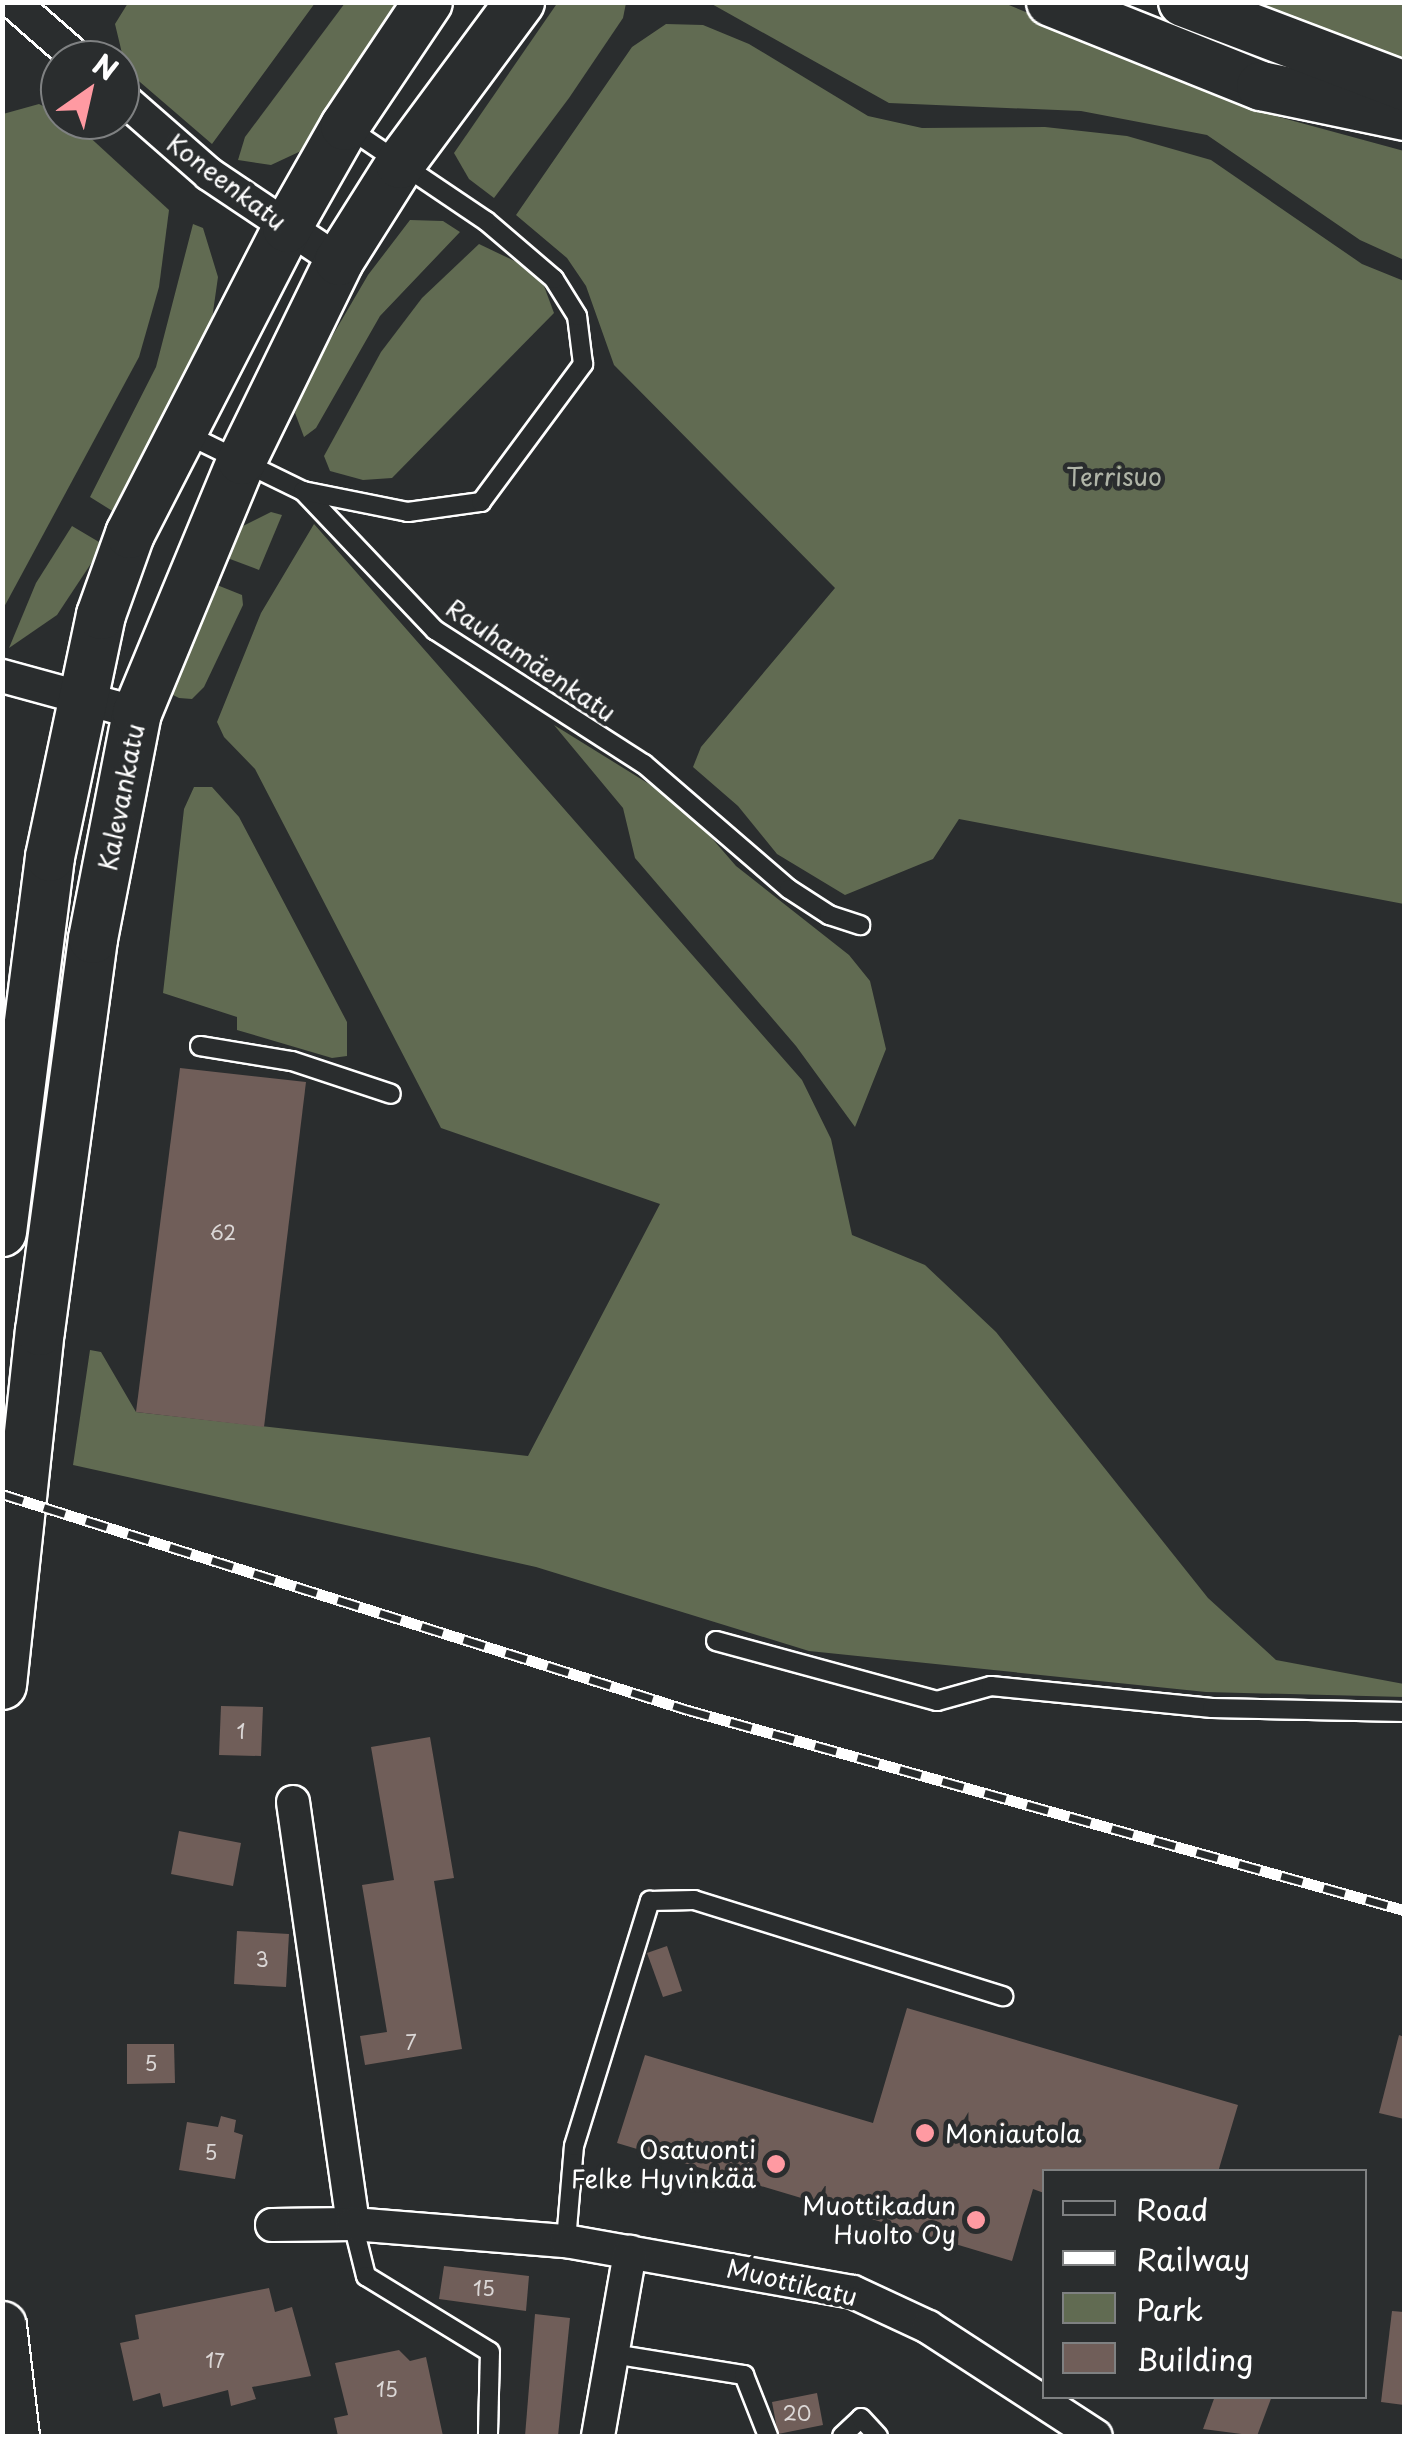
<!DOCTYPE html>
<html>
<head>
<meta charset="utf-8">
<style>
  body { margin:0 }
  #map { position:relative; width:1407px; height:2439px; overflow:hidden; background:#2a2d2e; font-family:"Playpen Sans",sans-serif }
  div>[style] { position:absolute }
  .green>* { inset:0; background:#616b52 }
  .building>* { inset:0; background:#705e59 }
  .roads { filter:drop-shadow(2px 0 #fff) drop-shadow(-2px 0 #fff) drop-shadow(0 2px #fff) drop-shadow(0 -2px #fff) }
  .service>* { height:18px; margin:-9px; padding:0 9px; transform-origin:9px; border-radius:9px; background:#2a2d2e }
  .minor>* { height:32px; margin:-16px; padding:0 16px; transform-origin:16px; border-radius:16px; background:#2a2d2e }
  .secondary>* { height:48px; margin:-24px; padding:0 24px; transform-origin:24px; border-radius:24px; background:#2a2d2e }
  .rail>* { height:11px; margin-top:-5.5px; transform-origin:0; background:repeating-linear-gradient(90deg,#2a2d2e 0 22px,#fff 0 44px); box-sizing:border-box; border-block:2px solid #fff }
  .dots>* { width:28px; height:28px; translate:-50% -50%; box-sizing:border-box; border:5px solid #2a2d2e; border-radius:50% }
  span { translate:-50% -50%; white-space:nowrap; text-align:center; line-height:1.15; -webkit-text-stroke:9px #2a2d2e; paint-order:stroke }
  .number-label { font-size:20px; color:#dbd7d6 }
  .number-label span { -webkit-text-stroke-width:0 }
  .street-label { font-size:25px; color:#fff }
  .park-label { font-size:25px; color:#b0b5a8 }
  .poi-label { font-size:25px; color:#fff }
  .left { translate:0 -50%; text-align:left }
  .right { translate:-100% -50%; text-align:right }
  .frame { position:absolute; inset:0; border:5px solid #fff; pointer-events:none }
  .legend { position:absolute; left:1042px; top:2169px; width:325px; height:230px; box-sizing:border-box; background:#2a2d2e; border:2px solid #7f8182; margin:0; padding:12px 18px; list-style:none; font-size:30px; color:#fff }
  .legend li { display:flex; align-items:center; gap:20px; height:50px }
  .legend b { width:50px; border:2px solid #7f8182 }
  .north { position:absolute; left:40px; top:40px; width:100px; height:100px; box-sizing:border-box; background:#2a2d2e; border:2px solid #7f8182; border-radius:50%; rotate:34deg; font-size:28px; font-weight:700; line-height:40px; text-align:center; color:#fff }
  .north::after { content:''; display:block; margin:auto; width:35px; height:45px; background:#ff9aa2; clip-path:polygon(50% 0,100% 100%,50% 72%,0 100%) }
</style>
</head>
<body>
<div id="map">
  <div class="green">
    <div style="clip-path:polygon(558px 2px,626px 3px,623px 18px,569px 98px,494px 198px,469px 179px,454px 153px)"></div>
    <div style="clip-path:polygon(128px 3px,128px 2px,315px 3px,212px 144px,126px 70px,115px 24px)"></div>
    <div style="clip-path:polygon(345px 3px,399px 3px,301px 151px,271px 165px,238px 160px,245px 137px)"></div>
    <div style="clip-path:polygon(710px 3px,1004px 3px,1279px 117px,1404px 151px,1404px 260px,1360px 240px,1207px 135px,1081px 111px,889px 103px)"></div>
    <div style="clip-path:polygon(1233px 3px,1404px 3px,1404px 65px)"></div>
    <div style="clip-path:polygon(666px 24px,703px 25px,749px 44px,868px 116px,922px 128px,1045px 127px,1127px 136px,1211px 160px,1362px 264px,1404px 281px,1404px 904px,959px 819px,933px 859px,845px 895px,777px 854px,738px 806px,693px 767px,701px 747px,835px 588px,614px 365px,586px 286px,567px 258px,516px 215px,632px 47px)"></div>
    <div style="clip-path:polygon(39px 104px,71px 120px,169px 210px,159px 287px,139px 357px,3px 609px,3px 114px)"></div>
    <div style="clip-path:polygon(410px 220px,443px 221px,460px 232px,380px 316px,316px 428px,304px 437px,295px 413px,310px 374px,368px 275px)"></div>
    <div style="clip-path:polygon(193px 224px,203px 228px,218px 277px,212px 319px,114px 512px,90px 497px,156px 367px)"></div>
    <div style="clip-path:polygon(479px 244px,525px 266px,544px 286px,554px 313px,392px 478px,363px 480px,330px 471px,324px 456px,381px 352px,422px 298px)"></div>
    <div style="clip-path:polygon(271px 512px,282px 515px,259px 570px,222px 556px,241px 527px)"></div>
    <div style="clip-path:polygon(314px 524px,802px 1080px,831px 1139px,852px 1235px,925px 1265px,996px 1332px,1208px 1598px,1276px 1660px,1404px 1684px,1404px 1697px,1206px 1692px,809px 1651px,536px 1567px,73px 1465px,90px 1350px,101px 1352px,136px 1412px,528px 1456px,660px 1204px,441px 1128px,255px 769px,224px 737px,217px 722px,261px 613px)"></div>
    <div style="clip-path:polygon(72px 526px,99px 542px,96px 556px,57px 615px,9px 648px,36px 583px)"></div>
    <div style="clip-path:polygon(212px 583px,242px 595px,243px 605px,204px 687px,192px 699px,179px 698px,171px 694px)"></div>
    <div style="clip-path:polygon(554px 725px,683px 805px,736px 866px,849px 955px,870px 981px,886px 1049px,855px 1127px,796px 1046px,635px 858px,623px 808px)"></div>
    <div style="clip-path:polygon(194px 787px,212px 787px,239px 817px,347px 1022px,347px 1056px,332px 1058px,237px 1030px,237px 1017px,163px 993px,184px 809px)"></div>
  </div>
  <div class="building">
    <div style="clip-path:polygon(180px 1068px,306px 1082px,264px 1427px,136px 1412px)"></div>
    <div style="clip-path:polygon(221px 1706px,263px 1707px,261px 1756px,219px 1755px)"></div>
    <div style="clip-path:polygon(430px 1737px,454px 1878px,434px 1881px,462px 2049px,365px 2065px,360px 2036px,387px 2032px,362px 1885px,394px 1880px,371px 1747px)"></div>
    <div style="clip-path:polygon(179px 1831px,241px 1843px,233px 1886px,171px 1874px)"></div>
    <div style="clip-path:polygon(237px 1931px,289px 1934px,286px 1987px,234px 1984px)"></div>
    <div style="clip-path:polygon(667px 1946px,682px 1991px,663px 1997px,647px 1953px)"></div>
    <div style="clip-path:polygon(907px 2008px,1238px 2105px,1218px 2172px,1044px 2172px,1044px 2193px,1033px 2189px,1012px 2261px,617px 2143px,645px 2055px,873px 2123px)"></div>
    <div style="clip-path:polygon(1399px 2035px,1404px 2037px,1404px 2119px,1379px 2113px)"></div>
    <div style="clip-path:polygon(127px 2044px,174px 2044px,175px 2083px,127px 2084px)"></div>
    <div style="clip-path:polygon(221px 2116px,236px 2120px,234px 2132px,243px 2135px,235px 2179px,179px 2170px,187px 2122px,218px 2127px)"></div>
    <div style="clip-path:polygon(444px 2266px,529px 2276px,526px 2311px,439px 2299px)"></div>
    <div style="clip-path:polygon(269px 2288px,275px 2312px,292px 2307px,311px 2376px,252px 2387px,256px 2399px,231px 2406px,228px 2390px,163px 2407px,160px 2393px,133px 2401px,120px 2343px,139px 2339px,135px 2315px)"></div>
    <div style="clip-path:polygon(1392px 2311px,1404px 2312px,1404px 2405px,1381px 2402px)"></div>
    <div style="clip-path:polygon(535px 2314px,570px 2318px,558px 2436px,525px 2436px)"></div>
    <div style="clip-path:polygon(399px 2350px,410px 2361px,426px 2357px,443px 2436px,338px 2436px,334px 2418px,348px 2415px,335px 2363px)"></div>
    <div style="clip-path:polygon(817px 2393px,823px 2425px,778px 2434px,772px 2402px)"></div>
    <div style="clip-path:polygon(1215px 2396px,1272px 2396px,1257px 2436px,1203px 2429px)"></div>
  </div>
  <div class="roads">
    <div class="service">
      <div style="left:184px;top:433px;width:132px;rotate:26deg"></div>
      <div style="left:303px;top:491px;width:192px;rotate:46.5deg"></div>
      <div style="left:435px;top:630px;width:248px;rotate:32.7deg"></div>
      <div style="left:644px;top:764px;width:191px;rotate:40.8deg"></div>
      <div style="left:789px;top:889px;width:48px;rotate:33deg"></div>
      <div style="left:829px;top:915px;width:33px;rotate:18deg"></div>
      <div style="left:303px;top:491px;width:107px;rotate:11.3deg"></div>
      <div style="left:408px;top:512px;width:74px;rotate:-7.8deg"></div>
      <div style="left:481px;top:502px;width:172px;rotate:-53.5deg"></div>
      <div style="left:583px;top:364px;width:48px;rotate:-97.1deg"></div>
      <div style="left:577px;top:316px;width:44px;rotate:-121.9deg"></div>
      <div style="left:554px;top:279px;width:89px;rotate:-139.5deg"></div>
      <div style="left:486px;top:221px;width:170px;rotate:-146deg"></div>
      <div style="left:200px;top:1046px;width:93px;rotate:9.3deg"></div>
      <div style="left:292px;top:1061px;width:104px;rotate:18.4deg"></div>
      <div style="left:716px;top:1641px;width:229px;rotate:15.2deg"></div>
      <div style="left:937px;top:1701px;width:56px;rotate:-15.5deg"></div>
      <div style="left:991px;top:1686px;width:222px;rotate:5.7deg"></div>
      <div style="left:1212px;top:1708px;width:192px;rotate:1.2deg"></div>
      <div style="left:353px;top:2224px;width:54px;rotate:76deg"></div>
      <div style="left:366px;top:2276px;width:145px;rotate:31.5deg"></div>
      <div style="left:490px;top:2352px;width:84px;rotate:91.4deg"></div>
      <div style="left:566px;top:2241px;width:95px;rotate:-85.2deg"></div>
      <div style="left:574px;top:2146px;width:257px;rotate:-72.8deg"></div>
      <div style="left:650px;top:1901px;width:44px;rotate:-1.3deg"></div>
      <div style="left:694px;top:1900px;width:324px;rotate:17.3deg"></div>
      <div style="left:613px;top:2354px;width:133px;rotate:9.1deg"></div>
      <div style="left:744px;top:2375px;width:66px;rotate:68.5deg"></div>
      <div style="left:842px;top:2436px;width:26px;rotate:-43deg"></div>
      <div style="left:861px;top:2418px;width:25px;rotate:47deg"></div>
    </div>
    <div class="minor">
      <div style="left:13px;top:2px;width:88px;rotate:41.3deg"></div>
      <div style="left:120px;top:96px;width:118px;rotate:41.2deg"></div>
      <div style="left:209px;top:174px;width:156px;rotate:33.8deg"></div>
      <div style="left:2px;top:676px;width:140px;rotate:15.3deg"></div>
      <div style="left:293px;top:1802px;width:426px;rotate:81.9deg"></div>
      <div style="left:272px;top:2225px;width:81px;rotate:-0.7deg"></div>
      <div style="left:353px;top:2224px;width:214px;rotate:4.6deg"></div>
      <div style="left:566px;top:2241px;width:291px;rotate:10.1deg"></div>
      <div style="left:853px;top:2292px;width:83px;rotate:25deg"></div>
      <div style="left:928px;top:2327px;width:200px;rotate:33deg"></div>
      <div style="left:598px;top:2436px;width:187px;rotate:-80.1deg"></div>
    </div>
    <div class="secondary">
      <div style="left:1051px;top:2px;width:226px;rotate:21.8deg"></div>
      <div style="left:1261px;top:86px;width:146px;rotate:11.8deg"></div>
      <div style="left:1183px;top:2px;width:236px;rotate:20.8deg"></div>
      <div style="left:2px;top:1232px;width:378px;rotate:-82.7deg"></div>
      <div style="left:50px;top:857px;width:247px;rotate:-78.1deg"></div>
      <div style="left:101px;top:615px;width:86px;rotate:-70.3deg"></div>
      <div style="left:130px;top:534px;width:344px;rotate:-62.8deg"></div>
      <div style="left:287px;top:228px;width:117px;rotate:-60.4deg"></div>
      <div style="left:345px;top:126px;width:149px;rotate:-56.2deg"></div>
      <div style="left:2px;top:1685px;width:356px;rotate:-83.9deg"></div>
      <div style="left:40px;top:1331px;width:396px;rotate:-82.3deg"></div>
      <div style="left:93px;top:939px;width:230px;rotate:-79deg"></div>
      <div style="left:137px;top:713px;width:274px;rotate:-67.5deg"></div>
      <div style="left:242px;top:460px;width:221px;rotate:-64deg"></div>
      <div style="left:339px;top:261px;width:115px;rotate:-57.8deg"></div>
      <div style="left:400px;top:164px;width:202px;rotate:-53.5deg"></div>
      <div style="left:2px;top:2326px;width:111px;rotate:83.3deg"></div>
    </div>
  </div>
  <div class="rail">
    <div style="left:2px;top:1494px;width:719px;rotate:17.48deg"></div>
    <div style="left:688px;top:1710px;width:743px;rotate:15.61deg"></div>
  </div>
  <div class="dots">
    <div style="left:925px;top:2133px;background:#ff9aa2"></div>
    <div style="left:776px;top:2164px;background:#ff9aa2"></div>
    <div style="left:976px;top:2220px;background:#ff9aa2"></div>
  </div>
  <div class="number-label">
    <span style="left:223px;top:1232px">62</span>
    <span style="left:241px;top:1731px">1</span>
    <span style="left:262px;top:1959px">3</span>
    <span style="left:411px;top:2042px">7</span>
    <span style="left:151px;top:2063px">5</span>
    <span style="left:211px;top:2152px">5</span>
    <span style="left:484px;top:2288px">15</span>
    <span style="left:215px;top:2360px">17</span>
    <span style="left:387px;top:2389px">15</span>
    <span style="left:797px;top:2413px">20</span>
  </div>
  <div class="street-label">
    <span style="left:227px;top:182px;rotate:37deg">Koneenkatu</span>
    <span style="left:531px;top:660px;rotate:34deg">Rauhamäenkatu</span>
    <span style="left:121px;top:797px;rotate:-79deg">Kalevankatu</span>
    <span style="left:792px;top:2282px;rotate:13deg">Muottikatu</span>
  </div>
  <div class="park-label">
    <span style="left:1114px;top:476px">Terrisuo</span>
  </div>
  <div class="poi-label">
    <span class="left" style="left:945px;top:2133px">Moniautola</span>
    <span class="right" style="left:756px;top:2164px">Osatuonti<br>Felke Hyvinkää</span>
    <span class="right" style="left:956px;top:2220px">Muottikadun<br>Huolto Oy</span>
  </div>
  <div class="frame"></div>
  <ul class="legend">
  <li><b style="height:12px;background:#2a2d2e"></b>Road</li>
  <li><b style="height:12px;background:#fff"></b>Railway</li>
  <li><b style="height:28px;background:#616b52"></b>Park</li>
  <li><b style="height:28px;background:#705e59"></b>Building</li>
  </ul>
  <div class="north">N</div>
</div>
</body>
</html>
